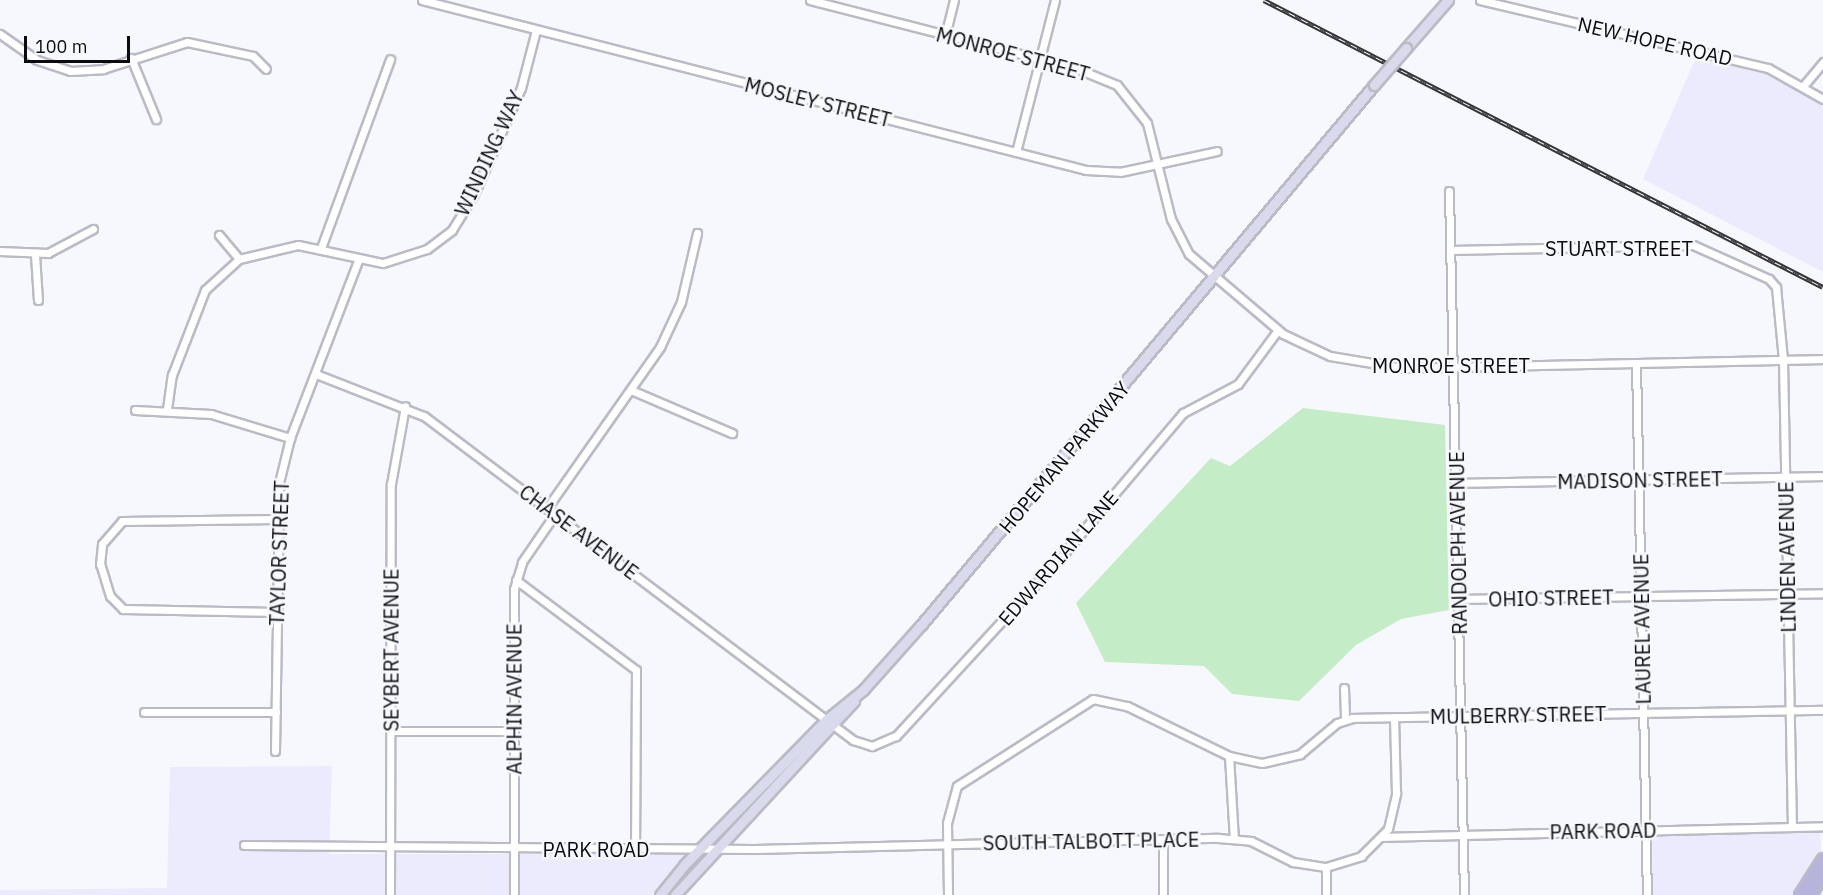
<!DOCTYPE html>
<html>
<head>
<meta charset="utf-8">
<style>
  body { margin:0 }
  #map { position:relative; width:1823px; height:895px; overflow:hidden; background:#f7f8fe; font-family:"IBM Plex Sans",sans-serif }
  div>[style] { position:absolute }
  .built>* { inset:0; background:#ebebfd }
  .green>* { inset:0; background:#c4ecc7 }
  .roads { filter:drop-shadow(2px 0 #bbbbc6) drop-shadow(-2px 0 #bbbbc6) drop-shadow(0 2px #bbbbc6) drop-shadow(0 -2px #bbbbc6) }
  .minor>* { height:7px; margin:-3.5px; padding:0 3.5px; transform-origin:3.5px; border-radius:3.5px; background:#fff }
  .secondary>* { height:9px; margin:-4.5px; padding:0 4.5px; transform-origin:4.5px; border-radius:4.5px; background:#dadaed }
  .primary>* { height:10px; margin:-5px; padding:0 5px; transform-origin:5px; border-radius:5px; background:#b6b4da }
  .rail>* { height:4.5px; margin-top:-2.25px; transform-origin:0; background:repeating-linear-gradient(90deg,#f7f8fe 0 7px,#343439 0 14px); box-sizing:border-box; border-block:2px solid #343439 }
  .bridges { filter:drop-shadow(2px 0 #bbbbc6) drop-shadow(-2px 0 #bbbbc6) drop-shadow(0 2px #bbbbc6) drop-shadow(0 -2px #bbbbc6) }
  .secondary-bridge>* { height:9px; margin:-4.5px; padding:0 4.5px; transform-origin:4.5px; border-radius:4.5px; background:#dadaed }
  span { translate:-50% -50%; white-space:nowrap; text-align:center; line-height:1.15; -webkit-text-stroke:5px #f7f8fe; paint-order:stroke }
  .street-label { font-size:20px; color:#0c0c10 }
  .scale { position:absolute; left:24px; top:36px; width:106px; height:27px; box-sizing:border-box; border:3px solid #0c0c10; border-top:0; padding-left:8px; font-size:18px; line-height:21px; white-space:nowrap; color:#0c0c10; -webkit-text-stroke:4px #f7f8fe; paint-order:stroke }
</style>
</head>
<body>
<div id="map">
  <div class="built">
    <div style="clip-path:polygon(1697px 55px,1772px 74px,1823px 106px,1823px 272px,1643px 179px)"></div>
    <div style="clip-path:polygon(332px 766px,329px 854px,685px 854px,652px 895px,0 895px,0 890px,167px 888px,170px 767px)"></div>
    <div style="clip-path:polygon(1820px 830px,1823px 895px,1653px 895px,1652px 835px)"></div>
  </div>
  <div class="green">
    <div style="clip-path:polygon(1303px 408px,1445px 425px,1449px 610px,1401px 619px,1356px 645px,1299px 701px,1232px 694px,1204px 666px,1105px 662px,1076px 603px,1211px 458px,1230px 466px)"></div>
  </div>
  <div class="roads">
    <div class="minor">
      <div style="left:422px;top:0;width:685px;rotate:14.36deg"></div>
      <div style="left:1086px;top:170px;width:34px;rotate:3deg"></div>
      <div style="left:1120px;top:172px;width:99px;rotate:-12.2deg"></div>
      <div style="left:810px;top:0;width:277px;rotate:14.4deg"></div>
      <div style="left:1078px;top:69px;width:42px;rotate:22.3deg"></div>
      <div style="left:1117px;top:85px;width:48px;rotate:51.7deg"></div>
      <div style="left:1147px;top:123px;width:99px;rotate:76deg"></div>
      <div style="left:1171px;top:219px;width:39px;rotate:63deg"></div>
      <div style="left:1189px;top:254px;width:123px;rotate:40.4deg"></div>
      <div style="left:1283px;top:334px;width:52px;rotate:25.1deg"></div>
      <div style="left:1330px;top:356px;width:73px;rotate:9.5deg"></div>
      <div style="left:1402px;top:368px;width:421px;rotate:-1.2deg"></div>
      <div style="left:1480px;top:0;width:296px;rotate:13.3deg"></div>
      <div style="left:1768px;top:68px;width:63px;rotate:29.4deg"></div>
      <div style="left:0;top:34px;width:45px;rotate:35.1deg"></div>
      <div style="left:37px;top:60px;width:35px;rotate:18deg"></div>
      <div style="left:70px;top:71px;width:33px;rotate:-3deg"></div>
      <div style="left:103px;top:69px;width:88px;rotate:-17.8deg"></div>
      <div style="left:187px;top:42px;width:67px;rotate:12deg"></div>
      <div style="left:253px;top:56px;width:18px;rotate:45deg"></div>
      <div style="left:945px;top:36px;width:37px;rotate:-76deg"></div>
      <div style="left:131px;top:58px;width:66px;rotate:67.7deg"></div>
      <div style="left:1804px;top:85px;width:30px;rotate:-50deg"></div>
      <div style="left:1016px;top:152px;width:157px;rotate:-75.6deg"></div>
      <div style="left:1449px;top:191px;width:704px;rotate:88.78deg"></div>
      <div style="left:219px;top:235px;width:31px;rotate:50deg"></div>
      <div style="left:321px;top:248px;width:201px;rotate:-69.9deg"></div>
      <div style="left:1451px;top:250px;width:242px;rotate:-1.2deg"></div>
      <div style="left:1693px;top:245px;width:83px;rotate:24.1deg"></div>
      <div style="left:1769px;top:279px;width:11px;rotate:49deg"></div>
      <div style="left:1776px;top:287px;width:73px;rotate:84.5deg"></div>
      <div style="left:1783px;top:360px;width:467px;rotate:88.9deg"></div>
      <div style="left:0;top:251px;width:48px;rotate:2.4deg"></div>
      <div style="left:48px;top:253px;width:51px;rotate:-28.1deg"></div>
      <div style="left:35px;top:255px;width:45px;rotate:86.2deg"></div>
      <div style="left:1636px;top:363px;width:532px;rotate:88.82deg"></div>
      <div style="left:316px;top:374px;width:116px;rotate:21.3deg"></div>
      <div style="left:424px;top:416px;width:538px;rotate:37.06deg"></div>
      <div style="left:853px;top:740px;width:20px;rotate:18deg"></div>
      <div style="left:872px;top:746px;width:26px;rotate:-23deg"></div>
      <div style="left:896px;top:736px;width:250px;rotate:-47.4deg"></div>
      <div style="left:1065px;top:552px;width:182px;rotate:-49.7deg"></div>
      <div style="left:1183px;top:413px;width:62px;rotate:-27.8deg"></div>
      <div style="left:1238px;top:384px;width:67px;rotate:-53.5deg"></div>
      <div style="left:631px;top:390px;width:110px;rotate:23.1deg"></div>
      <div style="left:167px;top:409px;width:34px;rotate:-82deg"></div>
      <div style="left:172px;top:375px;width:91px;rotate:-68.8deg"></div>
      <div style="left:205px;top:290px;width:46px;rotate:-42.4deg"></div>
      <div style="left:239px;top:259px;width:61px;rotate:-13.3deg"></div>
      <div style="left:298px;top:245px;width:87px;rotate:12deg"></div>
      <div style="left:383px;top:263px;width:46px;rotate:-17.7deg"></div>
      <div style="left:427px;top:249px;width:31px;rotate:-37deg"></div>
      <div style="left:452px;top:230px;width:42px;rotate:-58.6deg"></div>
      <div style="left:474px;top:194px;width:116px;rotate:-66.1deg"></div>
      <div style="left:521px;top:88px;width:60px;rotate:-75.5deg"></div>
      <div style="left:135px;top:410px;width:76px;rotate:3deg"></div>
      <div style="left:211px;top:414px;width:83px;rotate:16.9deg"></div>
      <div style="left:1457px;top:483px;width:366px;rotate:-1.1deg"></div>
      <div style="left:547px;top:508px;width:197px;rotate:-54.9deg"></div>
      <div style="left:660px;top:347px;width:50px;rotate:-65deg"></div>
      <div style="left:681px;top:302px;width:71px;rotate:-76.9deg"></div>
      <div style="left:516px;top:580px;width:150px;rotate:36.9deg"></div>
      <div style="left:636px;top:670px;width:179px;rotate:90.3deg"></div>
      <div style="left:1459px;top:599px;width:364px;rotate:-0.9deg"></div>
      <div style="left:276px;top:612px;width:153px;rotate:-178.9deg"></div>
      <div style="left:123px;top:609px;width:18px;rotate:-135deg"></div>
      <div style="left:110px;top:596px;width:34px;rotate:-107deg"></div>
      <div style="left:100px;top:564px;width:20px;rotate:-84deg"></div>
      <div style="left:102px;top:544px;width:30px;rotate:-49deg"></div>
      <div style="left:122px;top:521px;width:156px;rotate:-0.7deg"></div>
      <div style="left:1344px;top:688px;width:32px;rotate:88deg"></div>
      <div style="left:144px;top:712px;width:132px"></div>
      <div style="left:391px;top:731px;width:123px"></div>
      <div style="left:275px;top:751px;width:268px;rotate:-89.1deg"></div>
      <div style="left:279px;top:483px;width:46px;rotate:-76.3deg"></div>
      <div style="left:290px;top:438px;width:190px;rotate:-69deg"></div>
      <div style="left:1229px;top:756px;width:83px;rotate:86.6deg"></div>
      <div style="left:1383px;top:837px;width:440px;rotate:-1.4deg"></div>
      <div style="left:1163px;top:841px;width:54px;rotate:90deg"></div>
      <div style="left:244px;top:845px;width:511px;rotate:0.45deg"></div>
      <div style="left:755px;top:849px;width:463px;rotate:-1.4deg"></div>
      <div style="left:1218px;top:838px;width:33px;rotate:5deg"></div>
      <div style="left:1251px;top:841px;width:47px;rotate:26.6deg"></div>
      <div style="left:1293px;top:862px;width:33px;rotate:9deg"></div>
      <div style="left:1326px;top:867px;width:37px;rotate:-17deg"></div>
      <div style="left:1361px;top:856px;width:38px;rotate:-45deg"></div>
      <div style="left:1388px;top:829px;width:37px;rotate:-77deg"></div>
      <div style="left:1396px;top:793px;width:76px;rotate:-91.5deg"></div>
      <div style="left:390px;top:895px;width:411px;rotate:-89.9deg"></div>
      <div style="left:391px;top:484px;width:79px;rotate:-79.8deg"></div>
      <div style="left:514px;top:895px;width:306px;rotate:-90deg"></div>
      <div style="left:514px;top:589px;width:28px;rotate:-73deg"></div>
      <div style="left:522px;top:562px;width:58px;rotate:-55.5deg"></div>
      <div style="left:948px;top:895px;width:72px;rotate:-90.8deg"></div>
      <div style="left:947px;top:823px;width:38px;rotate:-75deg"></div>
      <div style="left:957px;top:786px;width:161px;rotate:-32.6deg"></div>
      <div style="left:1093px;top:699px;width:35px;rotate:12deg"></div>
      <div style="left:1127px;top:706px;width:114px;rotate:26.1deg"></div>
      <div style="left:1229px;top:756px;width:34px;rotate:12deg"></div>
      <div style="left:1262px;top:763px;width:39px;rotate:-13deg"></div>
      <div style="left:1300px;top:754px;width:48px;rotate:-40deg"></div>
      <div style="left:1337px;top:723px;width:16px;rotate:-18deg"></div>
      <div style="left:1352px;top:718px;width:471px;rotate:-1deg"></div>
      <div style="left:1326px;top:895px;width:28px;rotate:-90deg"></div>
    </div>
    <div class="secondary">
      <div style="left:1406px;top:48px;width:64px;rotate:-48.8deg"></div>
      <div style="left:660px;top:895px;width:38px;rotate:-51deg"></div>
      <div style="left:684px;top:865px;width:203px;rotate:-45.6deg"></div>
      <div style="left:826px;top:720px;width:48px;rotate:-39deg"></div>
      <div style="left:863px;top:690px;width:87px;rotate:-48.3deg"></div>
      <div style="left:921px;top:625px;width:705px;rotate:-50.01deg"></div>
      <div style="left:675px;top:895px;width:264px;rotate:-47.3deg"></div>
    </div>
    <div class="primary">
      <div style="left:1800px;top:895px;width:43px;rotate:-57.4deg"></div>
      <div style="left:1811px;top:895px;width:23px;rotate:-59deg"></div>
    </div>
  </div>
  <div class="rail">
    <div style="left:1264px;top:0;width:628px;rotate:27.18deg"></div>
  </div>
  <div class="bridges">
    <div class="secondary-bridge">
      <div style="left:1374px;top:85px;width:49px;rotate:-49.1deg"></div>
    </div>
  </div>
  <div class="street-label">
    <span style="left:1655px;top:41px;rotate:13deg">NEW HOPE ROAD</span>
    <span style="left:1013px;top:54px;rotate:15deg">MONROE STREET</span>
    <span style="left:818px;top:102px;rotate:14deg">MOSLEY STREET</span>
    <span style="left:489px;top:153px;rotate:-65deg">WINDING WAY</span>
    <span style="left:1619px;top:248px">STUART STREET</span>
    <span style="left:1451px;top:365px">MONROE STREET</span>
    <span style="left:1064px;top:457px;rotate:-50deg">HOPEMAN PARKWAY</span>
    <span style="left:1640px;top:480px;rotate:-1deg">MADISON STREET</span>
    <span style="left:579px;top:532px;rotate:37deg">CHASE AVENUE</span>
    <span style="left:1458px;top:543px;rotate:-91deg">RANDOLPH AVENUE</span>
    <span style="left:279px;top:553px;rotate:-88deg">TAYLOR STREET</span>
    <span style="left:1787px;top:557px;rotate:-91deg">LINDEN AVENUE</span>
    <span style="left:1058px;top:558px;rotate:-49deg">EDWARDIAN LANE</span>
    <span style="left:1551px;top:598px;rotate:-1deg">OHIO STREET</span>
    <span style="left:1642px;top:629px;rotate:-91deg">LAUREL AVENUE</span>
    <span style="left:391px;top:650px;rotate:-90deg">SEYBERT AVENUE</span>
    <span style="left:514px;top:699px;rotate:-90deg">ALPHIN AVENUE</span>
    <span style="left:1518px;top:715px;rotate:-1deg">MULBERRY STREET</span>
    <span style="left:1603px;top:831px;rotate:-1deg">PARK ROAD</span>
    <span style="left:1091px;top:841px;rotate:-1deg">SOUTH TALBOTT PLACE</span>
    <span style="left:596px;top:849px">PARK ROAD</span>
  </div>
  <div class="scale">100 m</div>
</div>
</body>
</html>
